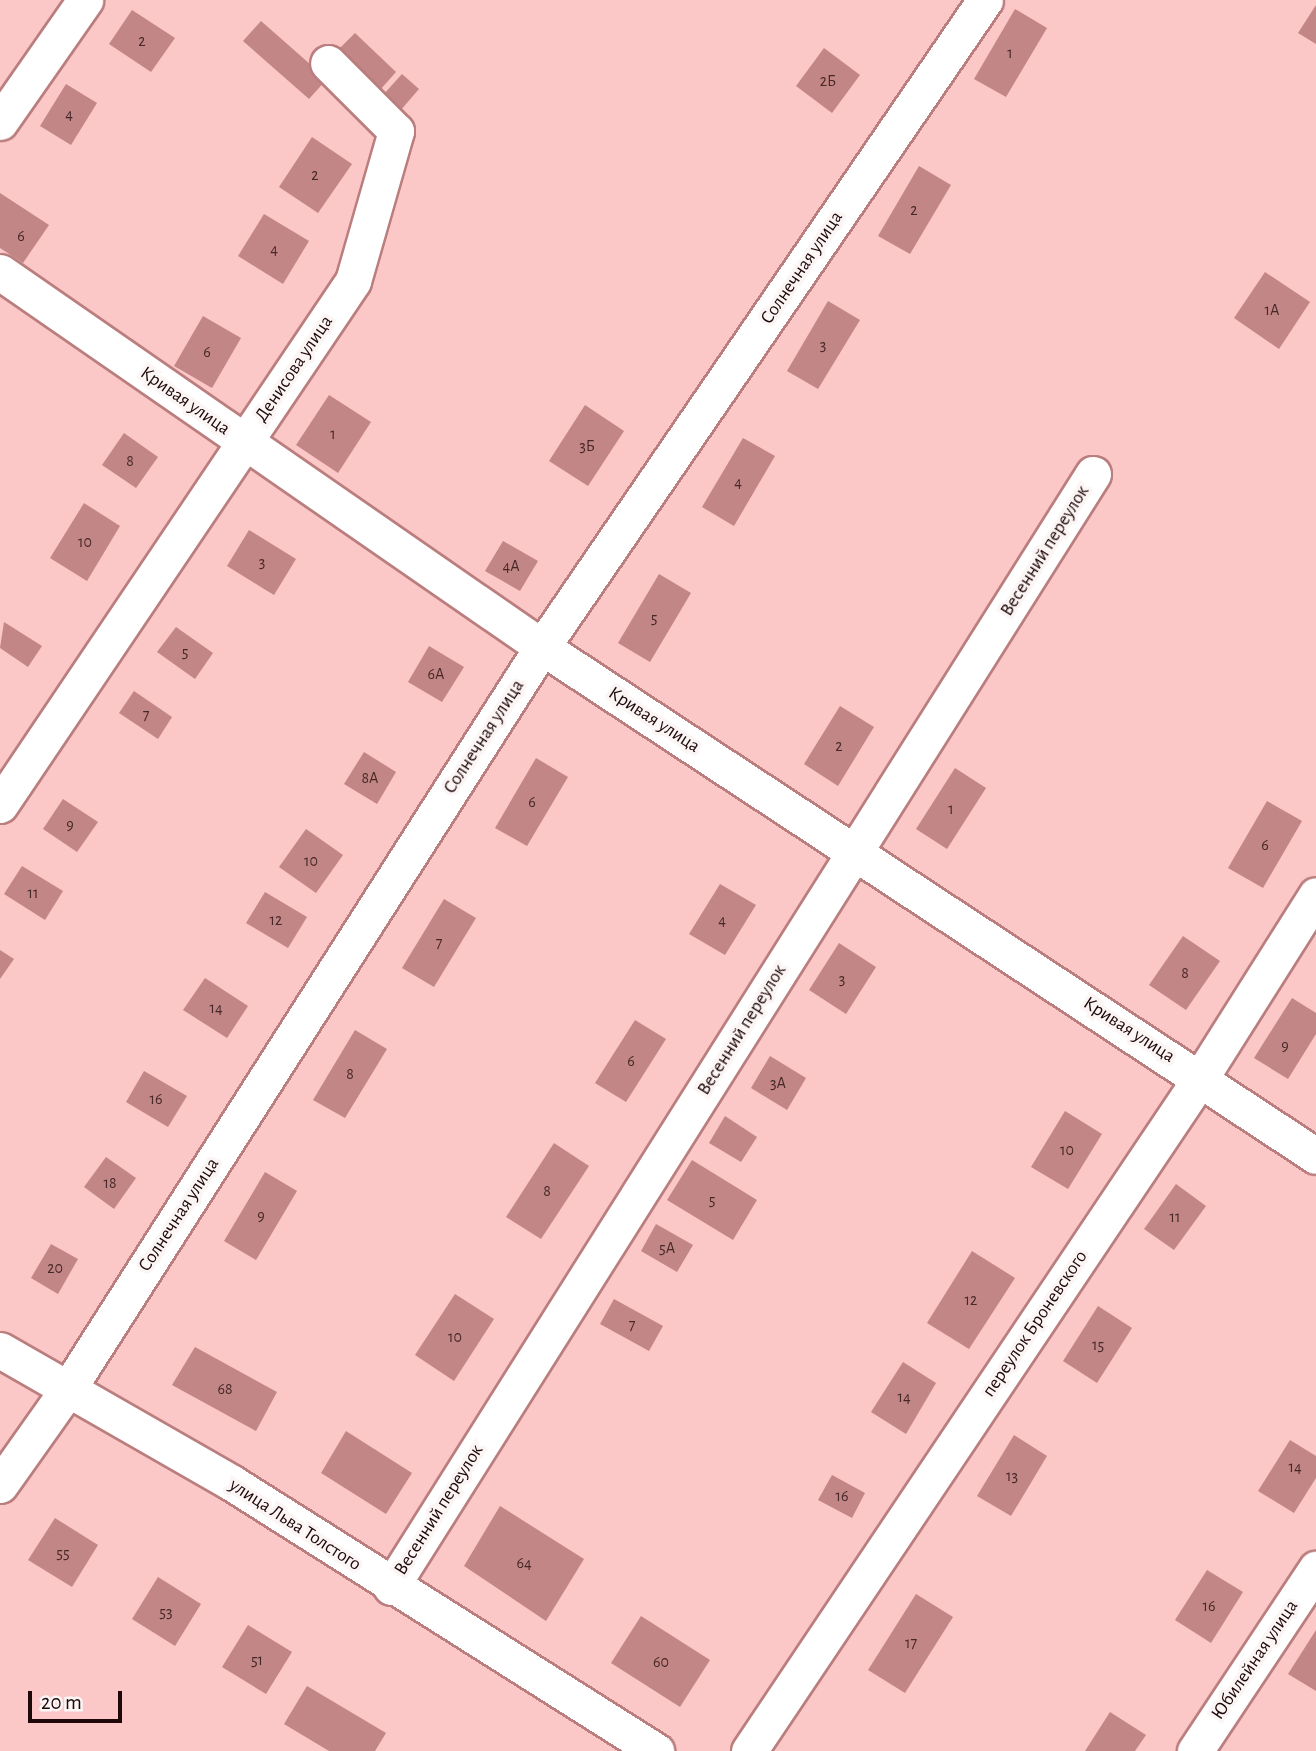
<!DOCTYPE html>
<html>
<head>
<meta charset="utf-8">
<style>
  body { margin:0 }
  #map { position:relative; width:1316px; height:1751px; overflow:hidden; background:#fcc7c7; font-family:"Alegreya Sans",sans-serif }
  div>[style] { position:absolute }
  .building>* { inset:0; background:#c38686 }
  .roads { filter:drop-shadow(2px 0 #ba7e7e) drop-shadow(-2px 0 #ba7e7e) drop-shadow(0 2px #ba7e7e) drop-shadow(0 -2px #ba7e7e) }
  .minor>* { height:35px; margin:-17.5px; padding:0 17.5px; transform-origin:17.5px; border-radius:17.5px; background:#fff }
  span { translate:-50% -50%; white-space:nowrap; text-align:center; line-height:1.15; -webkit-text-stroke:7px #fcf5f5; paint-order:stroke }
  .number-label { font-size:16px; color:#472828 }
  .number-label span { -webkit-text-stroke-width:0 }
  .street-label { font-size:19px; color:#1e0809 }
  .scale { position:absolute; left:28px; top:1691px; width:94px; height:32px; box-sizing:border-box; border:4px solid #1e0809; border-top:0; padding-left:9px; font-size:21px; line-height:24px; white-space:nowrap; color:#1e0809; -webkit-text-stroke:5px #fcf5f5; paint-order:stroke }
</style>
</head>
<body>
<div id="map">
  <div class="building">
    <div style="clip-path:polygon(1316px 5px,1316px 44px,1298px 33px)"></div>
    <div style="clip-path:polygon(1015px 9px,1047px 28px,1006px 97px,974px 79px)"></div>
    <div style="clip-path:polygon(132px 10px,175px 38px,151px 72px,109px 44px)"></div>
    <div style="clip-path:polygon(261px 21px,327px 79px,309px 99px,243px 41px)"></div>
    <div style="clip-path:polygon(355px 33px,396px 72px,380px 90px,338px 50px)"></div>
    <div style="clip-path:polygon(824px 48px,860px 75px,832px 113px,796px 86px)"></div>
    <div style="clip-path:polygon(402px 74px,419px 89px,400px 111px,383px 95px)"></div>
    <div style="clip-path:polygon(66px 84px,97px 103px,71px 145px,40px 126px)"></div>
    <div style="clip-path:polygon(312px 137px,352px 164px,318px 213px,279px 187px)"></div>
    <div style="clip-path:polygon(919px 166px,951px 185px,910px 254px,878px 236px)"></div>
    <div style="clip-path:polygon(0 193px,49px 225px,23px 263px,0 248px)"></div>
    <div style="clip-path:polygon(264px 214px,309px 241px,283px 284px,238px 256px)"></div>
    <div style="clip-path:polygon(1265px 272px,1310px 302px,1279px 349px,1234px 318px)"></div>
    <div style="clip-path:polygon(828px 301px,860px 320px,818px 389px,787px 371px)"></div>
    <div style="clip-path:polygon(203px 316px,241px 338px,212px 388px,174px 366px)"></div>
    <div style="clip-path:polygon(329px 395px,371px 422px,338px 473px,296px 445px)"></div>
    <div style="clip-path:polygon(585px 405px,624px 431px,588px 486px,549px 461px)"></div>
    <div style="clip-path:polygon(124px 433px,158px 457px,136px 488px,102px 465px)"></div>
    <div style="clip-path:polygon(743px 438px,775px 456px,734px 526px,702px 507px)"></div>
    <div style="clip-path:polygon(84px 503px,120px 526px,87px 581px,50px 558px)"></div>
    <div style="clip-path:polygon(249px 530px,296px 559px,274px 595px,227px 566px)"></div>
    <div style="clip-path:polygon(503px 541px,538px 561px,520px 591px,485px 571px)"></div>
    <div style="clip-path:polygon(659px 574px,691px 593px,650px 662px,618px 643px)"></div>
    <div style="clip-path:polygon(4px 622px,42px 646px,28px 667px,0 648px)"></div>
    <div style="clip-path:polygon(176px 627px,213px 653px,195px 679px,157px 652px)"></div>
    <div style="clip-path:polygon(429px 646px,464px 667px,442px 702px,408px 682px)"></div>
    <div style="clip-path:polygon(134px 691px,172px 717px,158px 739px,119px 713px)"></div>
    <div style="clip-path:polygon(840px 706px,874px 727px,838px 786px,804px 764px)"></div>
    <div style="clip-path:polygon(364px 752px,396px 772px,377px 804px,344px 784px)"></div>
    <div style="clip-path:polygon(536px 758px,568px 777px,527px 846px,495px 828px)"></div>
    <div style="clip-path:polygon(955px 768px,986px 788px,947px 849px,916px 829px)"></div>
    <div style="clip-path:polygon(63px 799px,98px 822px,77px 852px,43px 829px)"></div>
    <div style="clip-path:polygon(1267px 801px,1302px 821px,1263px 888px,1228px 868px)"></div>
    <div style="clip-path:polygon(306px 829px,343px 855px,316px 893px,279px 867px)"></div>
    <div style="clip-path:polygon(22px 866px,63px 891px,45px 920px,4px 894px)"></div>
    <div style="clip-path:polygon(720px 884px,756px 905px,725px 955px,689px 934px)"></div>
    <div style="clip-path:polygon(265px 892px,307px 917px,288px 948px,246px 923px)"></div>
    <div style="clip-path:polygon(444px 899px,476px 918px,434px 987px,402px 968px)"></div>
    <div style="clip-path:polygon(1183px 936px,1220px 961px,1186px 1010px,1149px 985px)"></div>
    <div style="clip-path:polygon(839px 943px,876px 967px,846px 1014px,809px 990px)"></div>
    <div style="clip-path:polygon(0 950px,14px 959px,0 979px)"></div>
    <div style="clip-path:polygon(205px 978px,248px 1006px,227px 1038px,183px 1010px)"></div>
    <div style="clip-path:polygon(1292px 998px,1316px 1013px,1316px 1034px,1288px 1079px,1254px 1058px)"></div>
    <div style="clip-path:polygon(635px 1020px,666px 1039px,626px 1102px,595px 1083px)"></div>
    <div style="clip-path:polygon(355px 1030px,387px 1049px,345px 1118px,313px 1100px)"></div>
    <div style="clip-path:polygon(770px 1056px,806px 1078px,787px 1110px,751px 1088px)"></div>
    <div style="clip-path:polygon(144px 1071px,187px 1096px,168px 1127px,126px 1102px)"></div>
    <div style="clip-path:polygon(1065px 1111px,1102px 1134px,1068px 1189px,1031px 1167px)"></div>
    <div style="clip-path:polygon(725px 1116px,757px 1137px,741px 1162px,709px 1143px)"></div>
    <div style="clip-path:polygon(554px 1143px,589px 1166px,541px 1239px,506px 1217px)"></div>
    <div style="clip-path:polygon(106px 1157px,136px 1178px,114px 1209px,84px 1187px)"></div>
    <div style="clip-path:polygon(692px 1160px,757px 1200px,733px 1240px,667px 1200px)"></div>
    <div style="clip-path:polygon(265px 1172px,297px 1191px,256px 1260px,224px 1241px)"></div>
    <div style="clip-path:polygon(1176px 1184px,1206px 1206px,1174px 1250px,1144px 1229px)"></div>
    <div style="clip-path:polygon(656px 1224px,693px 1245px,677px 1272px,641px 1251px)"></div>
    <div style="clip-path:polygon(51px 1244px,78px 1259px,58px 1294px,31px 1278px)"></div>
    <div style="clip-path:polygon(972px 1251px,1015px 1278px,969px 1349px,927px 1323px)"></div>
    <div style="clip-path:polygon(455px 1294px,494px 1319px,454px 1381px,415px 1355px)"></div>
    <div style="clip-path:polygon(614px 1299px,663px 1326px,649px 1351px,600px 1324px)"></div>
    <div style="clip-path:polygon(1098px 1306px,1132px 1328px,1097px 1383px,1063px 1361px)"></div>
    <div style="clip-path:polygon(195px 1347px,277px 1392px,256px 1431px,172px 1385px)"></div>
    <div style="clip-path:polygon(903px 1362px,936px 1383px,906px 1434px,871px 1412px)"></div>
    <div style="clip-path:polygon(346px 1431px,412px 1473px,386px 1514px,321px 1473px)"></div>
    <div style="clip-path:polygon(1014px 1435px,1047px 1456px,1011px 1516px,977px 1496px)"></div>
    <div style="clip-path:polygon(1290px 1440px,1316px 1456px,1316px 1478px,1294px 1513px,1258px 1491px)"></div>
    <div style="clip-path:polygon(832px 1475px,865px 1493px,852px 1518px,818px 1500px)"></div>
    <div style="clip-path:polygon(500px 1506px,584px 1559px,546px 1621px,464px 1566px)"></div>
    <div style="clip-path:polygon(55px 1518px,98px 1545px,72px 1587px,28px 1560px)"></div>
    <div style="clip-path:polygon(1207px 1570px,1243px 1592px,1211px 1643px,1175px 1620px)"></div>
    <div style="clip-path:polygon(158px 1577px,201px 1604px,175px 1646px,132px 1619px)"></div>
    <div style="clip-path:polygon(916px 1594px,953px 1617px,905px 1693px,868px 1670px)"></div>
    <div style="clip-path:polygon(641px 1616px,710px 1660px,680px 1707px,611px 1663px)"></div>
    <div style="clip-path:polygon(248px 1625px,292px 1652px,266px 1694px,222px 1667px)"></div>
    <div style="clip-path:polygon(1316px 1630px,1316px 1691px,1288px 1674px)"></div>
    <div style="clip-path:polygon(307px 1686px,386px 1733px,375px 1751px,329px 1751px,284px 1724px)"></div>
    <div style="clip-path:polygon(1110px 1712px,1146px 1735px,1135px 1751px,1085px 1751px)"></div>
  </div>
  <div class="roads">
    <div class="minor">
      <div style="left:0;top:122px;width:149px;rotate:-55.1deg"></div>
      <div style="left:0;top:272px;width:659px;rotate:34.68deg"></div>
      <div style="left:542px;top:647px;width:926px;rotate:33.33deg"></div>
      <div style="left:0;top:805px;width:632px;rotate:-56.03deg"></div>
      <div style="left:353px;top:281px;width:156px;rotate:-74deg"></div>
      <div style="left:396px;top:131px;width:96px;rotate:-135deg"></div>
      <div style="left:0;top:1350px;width:267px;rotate:29.8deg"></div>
      <div style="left:232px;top:1483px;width:502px;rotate:32.3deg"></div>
      <div style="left:0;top:1485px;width:118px;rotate:-54.7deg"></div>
      <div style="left:68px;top:1389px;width:880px;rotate:-57.43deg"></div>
      <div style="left:542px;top:647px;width:784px;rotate:-55.6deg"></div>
      <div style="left:391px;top:1587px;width:1316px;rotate:-57.76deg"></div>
      <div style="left:749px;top:1751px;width:812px;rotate:-56.15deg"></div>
      <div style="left:1201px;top:1077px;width:215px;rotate:-57.7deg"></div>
      <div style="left:1195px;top:1751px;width:219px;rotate:-56.4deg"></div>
    </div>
  </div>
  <div class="number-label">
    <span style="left:142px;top:41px">2</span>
    <span style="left:1010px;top:53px">1</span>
    <span style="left:828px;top:81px">2Б</span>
    <span style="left:69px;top:114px">4</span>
    <span style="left:315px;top:175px">2</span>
    <span style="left:914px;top:210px">2</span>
    <span style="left:21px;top:236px">6</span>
    <span style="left:274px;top:249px">4</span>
    <span style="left:1272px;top:310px">1А</span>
    <span style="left:823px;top:345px">3</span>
    <span style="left:207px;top:352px">6</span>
    <span style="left:333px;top:434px">1</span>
    <span style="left:587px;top:446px">3Б</span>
    <span style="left:130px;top:461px">8</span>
    <span style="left:738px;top:482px">4</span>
    <span style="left:85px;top:542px">10</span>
    <span style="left:262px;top:562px">3</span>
    <span style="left:511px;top:566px">4А</span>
    <span style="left:654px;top:618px">5</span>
    <span style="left:185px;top:652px">5</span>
    <span style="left:436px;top:674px">6А</span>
    <span style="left:146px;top:715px">7</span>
    <span style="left:839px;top:746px">2</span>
    <span style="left:370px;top:778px">8А</span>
    <span style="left:532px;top:802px">6</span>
    <span style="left:951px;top:809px">1</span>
    <span style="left:70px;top:825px">9</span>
    <span style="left:1265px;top:845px">6</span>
    <span style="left:311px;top:861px">10</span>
    <span style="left:33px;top:893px">11</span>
    <span style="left:276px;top:920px">12</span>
    <span style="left:722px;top:920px">4</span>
    <span style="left:439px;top:943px">7</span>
    <span style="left:1185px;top:973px">8</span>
    <span style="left:842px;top:979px">3</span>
    <span style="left:216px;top:1008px">14</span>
    <span style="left:1285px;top:1046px">9</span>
    <span style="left:631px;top:1061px">6</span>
    <span style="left:350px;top:1074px">8</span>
    <span style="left:778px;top:1083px">3А</span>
    <span style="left:156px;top:1099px">16</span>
    <span style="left:1067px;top:1150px">10</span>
    <span style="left:110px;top:1183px">18</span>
    <span style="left:547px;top:1191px">8</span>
    <span style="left:712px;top:1200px">5</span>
    <span style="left:261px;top:1216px">9</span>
    <span style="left:1175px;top:1217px">11</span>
    <span style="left:667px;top:1248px">5А</span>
    <span style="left:55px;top:1268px">20</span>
    <span style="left:971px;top:1300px">12</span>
    <span style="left:632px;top:1325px">7</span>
    <span style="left:455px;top:1337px">10</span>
    <span style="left:1098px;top:1345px">15</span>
    <span style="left:225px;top:1389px">68</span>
    <span style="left:904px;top:1397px">14</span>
    <span style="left:1295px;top:1467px">14</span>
    <span style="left:1012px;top:1476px">13</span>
    <span style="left:842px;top:1496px">16</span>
    <span style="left:63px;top:1553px">55</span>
    <span style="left:524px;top:1563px">64</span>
    <span style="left:1209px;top:1606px">16</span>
    <span style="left:166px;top:1612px">53</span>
    <span style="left:911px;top:1643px">17</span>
    <span style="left:257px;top:1660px">51</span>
    <span style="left:661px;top:1662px">60</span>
  </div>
  <div class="street-label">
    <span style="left:802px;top:268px;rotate:-56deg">Солнечная улица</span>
    <span style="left:294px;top:369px;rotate:-56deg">Денисова улица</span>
    <span style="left:185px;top:401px;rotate:35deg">Кривая улица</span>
    <span style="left:1045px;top:551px;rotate:-58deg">Весенний переулок</span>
    <span style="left:654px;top:720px;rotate:33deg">Кривая улица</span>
    <span style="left:484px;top:737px;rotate:-57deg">Солнечная улица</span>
    <span style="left:742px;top:1030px;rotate:-58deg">Весенний переулок</span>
    <span style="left:1129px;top:1030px;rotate:33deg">Кривая улица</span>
    <span style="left:179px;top:1215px;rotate:-57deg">Солнечная улица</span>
    <span style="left:1035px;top:1324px;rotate:-56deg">переулок Броневского</span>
    <span style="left:439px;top:1510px;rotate:-58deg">Весенний переулок</span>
    <span style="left:295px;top:1525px;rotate:33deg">улица Льва Толстого</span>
    <span style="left:1255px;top:1660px;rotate:-56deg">Юбилейная улица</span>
  </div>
  <div class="scale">20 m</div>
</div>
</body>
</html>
